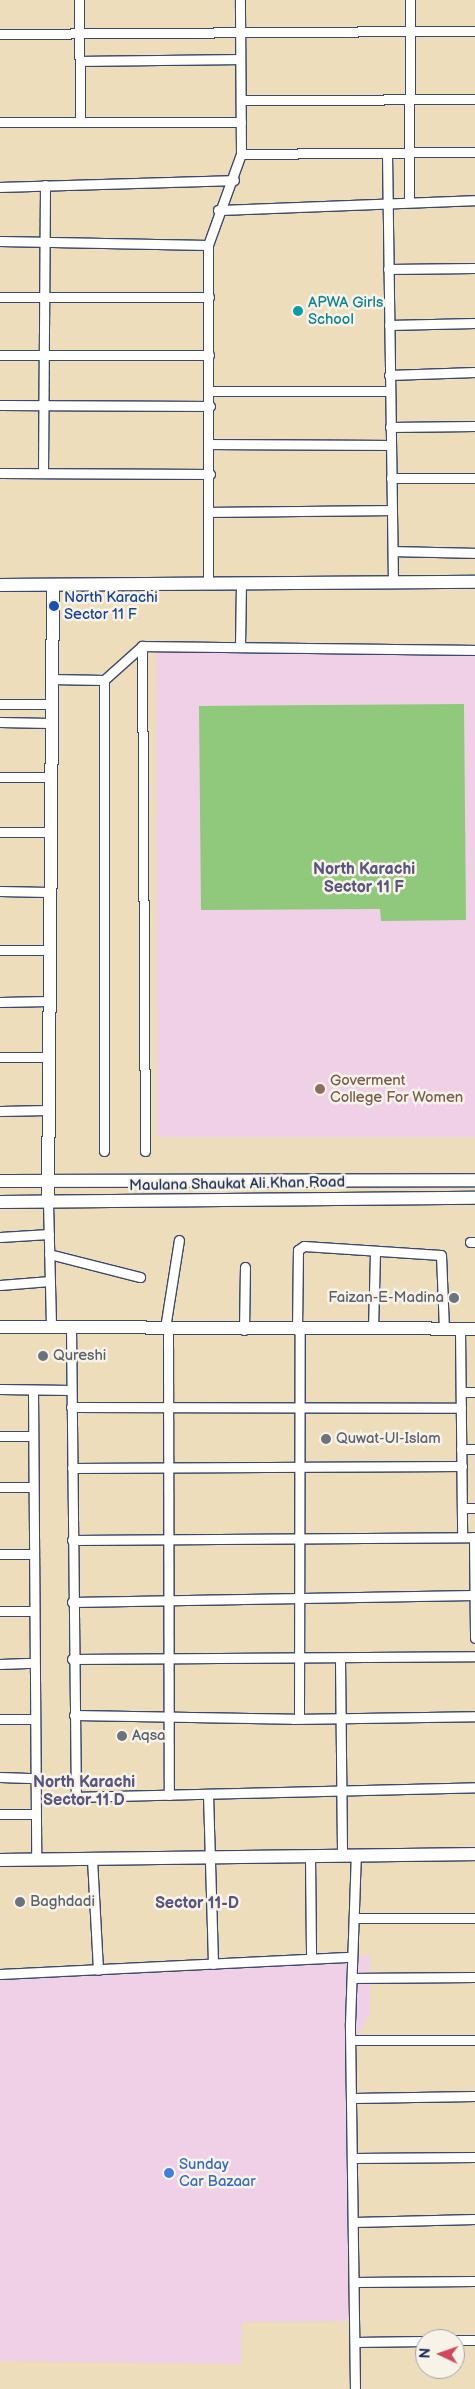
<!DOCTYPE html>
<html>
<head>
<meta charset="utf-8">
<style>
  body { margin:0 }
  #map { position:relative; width:475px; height:2389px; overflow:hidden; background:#edb; font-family:"Balsamiq Sans",sans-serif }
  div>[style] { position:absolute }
  .built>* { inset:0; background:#efd0e7 }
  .green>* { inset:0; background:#90c87c }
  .roads { filter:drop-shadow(1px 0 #3b496c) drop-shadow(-1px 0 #3b496c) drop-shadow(0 1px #3b496c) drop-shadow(0 -1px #3b496c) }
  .street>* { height:9px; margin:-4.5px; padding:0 4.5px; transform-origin:4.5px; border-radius:4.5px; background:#fff }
  .secondary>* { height:12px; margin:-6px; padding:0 6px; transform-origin:6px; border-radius:6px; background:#fff }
  .dots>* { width:14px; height:14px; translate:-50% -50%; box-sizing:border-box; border:2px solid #f7f3e8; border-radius:50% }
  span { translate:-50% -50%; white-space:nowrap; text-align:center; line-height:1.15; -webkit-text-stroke:5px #f7f3e8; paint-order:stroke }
  .culture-label { font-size:15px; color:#0d838f }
  .left { translate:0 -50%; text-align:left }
  .transit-label { font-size:15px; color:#164399 }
  .education-label { font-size:15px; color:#785e54 }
  .street-label { font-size:15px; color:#1b2f5e }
  .worship-label { font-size:15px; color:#5b616d }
  .right { translate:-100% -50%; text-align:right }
  .shop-label { font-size:15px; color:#366cbe }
  .neighbourhood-label { font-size:16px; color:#585581; font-weight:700 }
  .north { position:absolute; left:415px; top:2329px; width:50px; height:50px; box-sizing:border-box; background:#f7f3e8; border:1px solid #9fa5b1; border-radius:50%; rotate:273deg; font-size:14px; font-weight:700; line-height:20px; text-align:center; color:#1b2f5e }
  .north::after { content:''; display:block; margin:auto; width:18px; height:22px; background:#d1495b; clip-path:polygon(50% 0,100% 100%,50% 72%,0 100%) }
</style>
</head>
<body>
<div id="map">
  <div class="built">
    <div style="clip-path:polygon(156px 646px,475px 650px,475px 1137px,157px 1137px)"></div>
    <div style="clip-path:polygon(370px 1955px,370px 2014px,353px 2043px,355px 2321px,242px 2322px,241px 2364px,0 2361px,0 1975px)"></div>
  </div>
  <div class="green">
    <div style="clip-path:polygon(464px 704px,466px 920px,381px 921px,380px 909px,201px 910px,199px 706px)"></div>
  </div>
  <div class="roads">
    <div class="street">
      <div style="left:79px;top:0;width:122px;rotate:89.5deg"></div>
      <div style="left:0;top:34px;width:475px;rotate:-0.4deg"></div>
      <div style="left:80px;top:61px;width:160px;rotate:-0.7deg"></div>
      <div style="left:241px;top:100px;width:234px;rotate:-0.2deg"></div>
      <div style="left:0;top:122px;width:241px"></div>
      <div style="left:387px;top:153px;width:430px;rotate:89.2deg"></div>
      <div style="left:241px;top:154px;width:234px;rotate:-0.5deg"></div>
      <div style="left:0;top:187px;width:234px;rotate:-1.7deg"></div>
      <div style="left:409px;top:201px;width:201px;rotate:-89.7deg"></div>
      <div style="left:218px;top:210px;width:257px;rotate:-2.2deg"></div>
      <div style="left:0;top:241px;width:208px;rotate:1.1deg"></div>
      <div style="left:388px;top:269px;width:87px;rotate:-0.7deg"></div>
      <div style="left:0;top:297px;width:209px"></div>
      <div style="left:389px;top:325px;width:86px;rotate:-1.3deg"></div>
      <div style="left:0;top:355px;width:209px"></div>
      <div style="left:389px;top:375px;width:86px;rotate:-2deg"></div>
      <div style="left:210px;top:391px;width:180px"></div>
      <div style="left:0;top:405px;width:210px;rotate:0.3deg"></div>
      <div style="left:390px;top:427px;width:85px;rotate:-0.7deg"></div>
      <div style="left:210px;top:444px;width:181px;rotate:0.3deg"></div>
      <div style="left:0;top:473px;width:210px;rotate:0.3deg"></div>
      <div style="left:43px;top:473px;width:288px;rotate:-89.6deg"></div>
      <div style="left:391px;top:478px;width:84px"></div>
      <div style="left:209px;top:512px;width:183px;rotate:-0.6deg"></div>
      <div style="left:394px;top:551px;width:81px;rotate:1.4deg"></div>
      <div style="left:208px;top:584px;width:339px;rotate:-90deg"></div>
      <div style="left:208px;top:245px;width:97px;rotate:-70.1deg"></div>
      <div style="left:241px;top:154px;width:154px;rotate:-90.4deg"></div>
      <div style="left:142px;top:646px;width:505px;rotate:89.66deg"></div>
      <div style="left:240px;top:647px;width:63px;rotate:-89.1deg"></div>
      <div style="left:50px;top:679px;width:54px;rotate:1.1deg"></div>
      <div style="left:0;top:704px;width:50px"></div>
      <div style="left:0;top:722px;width:50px;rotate:1.1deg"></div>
      <div style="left:0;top:777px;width:49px"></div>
      <div style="left:0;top:832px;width:49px"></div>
      <div style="left:0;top:891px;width:48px;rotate:1.2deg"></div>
      <div style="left:0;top:950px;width:48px"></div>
      <div style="left:0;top:1002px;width:48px;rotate:-1.2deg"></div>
      <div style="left:0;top:1057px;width:48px"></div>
      <div style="left:0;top:1111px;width:48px;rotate:-1.2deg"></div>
      <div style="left:104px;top:1151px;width:471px;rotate:-90deg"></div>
      <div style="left:104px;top:680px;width:51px;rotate:-41.8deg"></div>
      <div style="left:142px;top:646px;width:333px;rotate:0.7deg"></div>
      <div style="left:48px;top:1202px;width:125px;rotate:88.6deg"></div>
      <div style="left:0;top:1237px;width:49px;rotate:-3.5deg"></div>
      <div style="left:470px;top:1242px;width:5px"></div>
      <div style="left:49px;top:1254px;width:94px;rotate:14.2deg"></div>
      <div style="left:0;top:1285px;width:50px;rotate:-4.6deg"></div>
      <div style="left:71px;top:1327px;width:470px;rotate:89.4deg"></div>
      <div style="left:76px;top:1797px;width:399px;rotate:-1.4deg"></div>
      <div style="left:165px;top:1328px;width:89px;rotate:-81deg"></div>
      <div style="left:168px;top:1328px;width:467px;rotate:89.9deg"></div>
      <div style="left:373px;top:1329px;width:78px;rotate:-88.5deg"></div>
      <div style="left:460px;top:1329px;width:208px;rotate:89.4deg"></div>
      <div style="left:244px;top:1330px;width:63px;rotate:-89.1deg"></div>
      <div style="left:297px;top:1330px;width:80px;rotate:-89.3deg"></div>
      <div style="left:298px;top:1250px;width:7px;rotate:-34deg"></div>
      <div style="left:304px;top:1246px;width:137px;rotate:3.8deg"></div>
      <div style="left:441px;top:1255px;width:74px;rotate:87.7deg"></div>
      <div style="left:0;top:1389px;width:71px;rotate:0.8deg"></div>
      <div style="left:33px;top:1390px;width:469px;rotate:89.6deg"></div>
      <div style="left:461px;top:1392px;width:14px"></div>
      <div style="left:71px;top:1407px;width:390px;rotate:0.1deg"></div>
      <div style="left:0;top:1436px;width:33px"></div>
      <div style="left:461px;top:1449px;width:14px"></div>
      <div style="left:72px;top:1468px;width:390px;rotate:-0.3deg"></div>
      <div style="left:0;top:1487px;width:33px"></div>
      <div style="left:462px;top:1508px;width:13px"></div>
      <div style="left:72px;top:1540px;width:402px;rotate:-0.4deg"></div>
      <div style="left:474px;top:1537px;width:101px;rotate:89.4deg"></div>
      <div style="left:0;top:1554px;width:34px"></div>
      <div style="left:72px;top:1602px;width:402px;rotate:-1deg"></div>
      <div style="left:0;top:1611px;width:34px"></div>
      <div style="left:72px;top:1659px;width:403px;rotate:-0.4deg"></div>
      <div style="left:340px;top:1659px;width:197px;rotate:89.4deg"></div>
      <div style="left:0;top:1664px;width:34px;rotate:-2deg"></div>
      <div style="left:74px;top:1715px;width:219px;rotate:1deg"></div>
      <div style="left:293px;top:1719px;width:182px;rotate:-0.9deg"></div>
      <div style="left:299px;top:1717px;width:387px;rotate:-89.9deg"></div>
      <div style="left:0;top:1719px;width:35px"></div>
      <div style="left:0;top:1777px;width:36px;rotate:2deg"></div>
      <div style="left:208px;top:1794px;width:170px;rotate:88.3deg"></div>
      <div style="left:0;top:1814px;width:35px"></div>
      <div style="left:310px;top:1856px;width:102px;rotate:89.4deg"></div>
      <div style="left:92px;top:1859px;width:111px;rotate:86.9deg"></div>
      <div style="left:356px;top:1918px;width:119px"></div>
      <div style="left:0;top:1974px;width:352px;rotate:-2.8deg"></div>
      <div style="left:352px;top:1978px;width:123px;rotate:-0.5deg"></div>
      <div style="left:353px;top:2040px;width:122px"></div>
      <div style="left:354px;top:2098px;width:121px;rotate:-0.9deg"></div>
      <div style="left:354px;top:2158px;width:121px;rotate:-0.5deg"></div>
      <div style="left:354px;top:2222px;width:121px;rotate:-1.4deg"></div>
      <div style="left:355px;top:2282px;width:120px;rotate:-0.5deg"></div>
      <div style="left:455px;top:2340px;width:20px"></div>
      <div style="left:355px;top:2342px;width:70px;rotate:-0.8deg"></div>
      <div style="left:355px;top:2389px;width:366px;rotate:-90.8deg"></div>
      <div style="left:350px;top:2023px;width:168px;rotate:-88deg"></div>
    </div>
    <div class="secondary">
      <div style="left:0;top:585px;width:475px;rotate:-0.4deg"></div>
      <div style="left:0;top:1181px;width:475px;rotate:-0.1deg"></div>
      <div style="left:0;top:1202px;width:475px;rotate:-0.5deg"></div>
      <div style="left:48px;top:1202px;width:617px;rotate:-89.54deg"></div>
      <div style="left:0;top:1327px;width:475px;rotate:0.2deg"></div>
      <div style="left:0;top:1860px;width:475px;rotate:-0.7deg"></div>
    </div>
  </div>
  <div class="dots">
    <div style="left:298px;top:311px;background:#0f9aa8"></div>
    <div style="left:54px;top:606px;background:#1a4fb4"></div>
    <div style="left:320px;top:1089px;background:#8d6e63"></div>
    <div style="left:454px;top:1298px;background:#6b7280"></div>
    <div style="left:43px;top:1356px;background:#6b7280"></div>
    <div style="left:326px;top:1439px;background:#6b7280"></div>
    <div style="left:122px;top:1736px;background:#6b7280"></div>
    <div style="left:20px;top:1902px;background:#6b7280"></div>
    <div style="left:169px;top:2173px;background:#3f7fe0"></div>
  </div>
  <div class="culture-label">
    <span class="left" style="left:308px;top:311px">APWA Girls<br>School</span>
  </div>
  <div class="transit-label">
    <span class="left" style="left:64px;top:606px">North Karachi<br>Sector 11 F</span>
  </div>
  <div class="education-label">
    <span class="left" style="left:330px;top:1089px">Goverment<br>College For Women</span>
  </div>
  <div class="street-label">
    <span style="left:237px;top:1184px;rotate:-1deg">Maulana Shaukat Ali Khan Road</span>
  </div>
  <div class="worship-label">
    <span class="right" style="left:444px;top:1298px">Faizan-E-Madina</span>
    <span class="left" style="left:53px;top:1356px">Qureshi</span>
    <span class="left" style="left:336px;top:1439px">Quwat-Ul-Islam</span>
    <span class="left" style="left:132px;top:1736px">Aqsa</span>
    <span class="left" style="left:30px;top:1902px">Baghdadi</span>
  </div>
  <div class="shop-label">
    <span class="left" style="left:179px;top:2173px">Sunday<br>Car Bazaar</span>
  </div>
  <div class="neighbourhood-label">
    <span style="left:364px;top:879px">North Karachi<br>Sector 11 F</span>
    <span style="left:84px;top:1792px">North Karachi<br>Sector 11 D</span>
    <span style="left:197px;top:1904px">Sector 11-D</span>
  </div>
  <div class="north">N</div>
</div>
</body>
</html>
